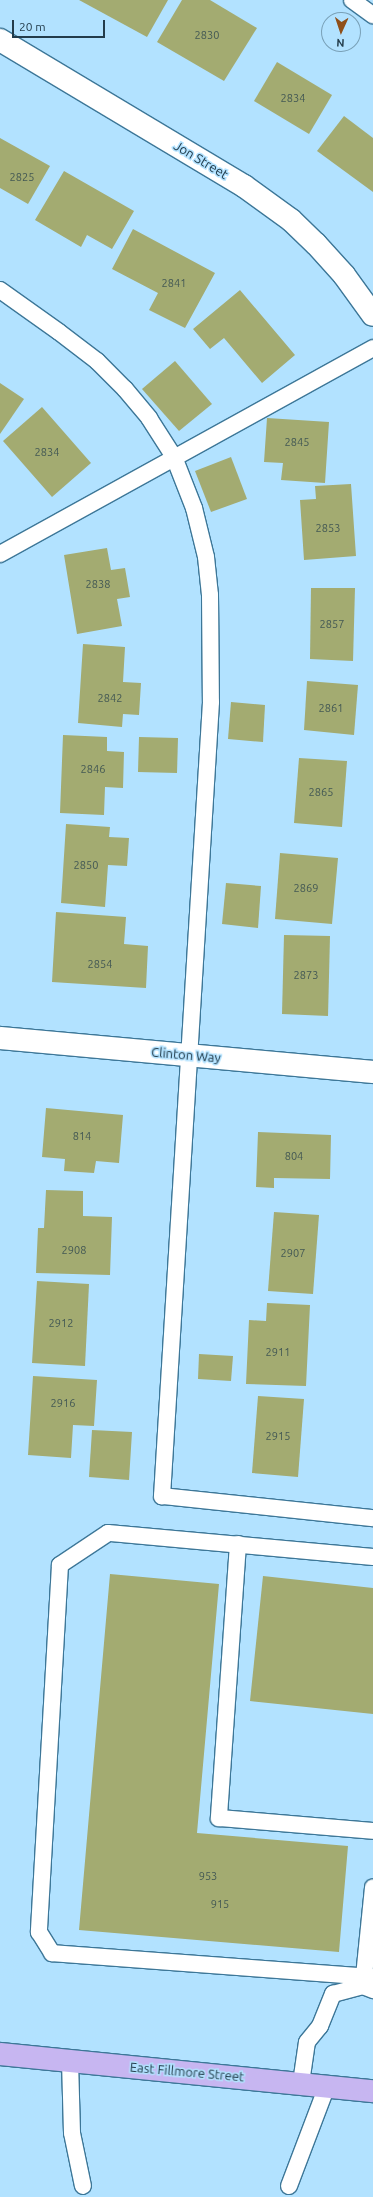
<!DOCTYPE html>
<html>
<head>
<meta charset="utf-8">
<style>
  body { margin:0 }
  #map { position:relative; width:373px; height:2197px; overflow:hidden; background:#b2e2ff; font-family:Ubuntu,sans-serif }
  div>[style] { position:absolute }
  .building>* { inset:0; background:#a3ab71 }
  .roads { filter:drop-shadow(1px 0 #3d7798) drop-shadow(-1px 0 #3d7798) drop-shadow(0 1px #3d7798) drop-shadow(0 -1px #3d7798) }
  .lane>* { height:16px; margin:-8px; padding:0 8px; transform-origin:8px; border-radius:8px; background:#fff }
  .street>* { height:22px; margin:-11px; padding:0 11px; transform-origin:11px; border-radius:11px; background:#fff }
  .primary>* { height:22px; margin:-11px; padding:0 11px; transform-origin:11px; border-radius:11px; background:#c7b6f1 }
  span { translate:-50% -50%; white-space:nowrap; text-align:center; line-height:1.15; -webkit-text-stroke:3px #b2e2ff; paint-order:stroke }
  .number-label { font-size:11px; color:#435854 }
  .number-label span { -webkit-text-stroke-width:0 }
  .street-label { font-size:13px; color:#233c4b }
  .north { position:absolute; left:321px; top:12px; width:40px; height:40px; box-sizing:border-box; background:#b2e2ff; border:1px solid #79a0b7; border-radius:50%; rotate:183deg; font-size:11px; font-weight:700; line-height:16px; text-align:center; color:#233c4b }
  .north::after { content:''; display:block; margin:auto; width:14px; height:18px; background:#8f4f19; clip-path:polygon(50% 0,100% 100%,50% 72%,0 100%) }
  .scale { position:absolute; left:12px; top:20px; width:93px; height:18px; box-sizing:border-box; border:2px solid #233c4b; border-top:0; padding-left:5px; font-size:12px; line-height:14px; white-space:nowrap; color:#233c4b; -webkit-text-stroke:3px #b2e2ff; paint-order:stroke }
</style>
</head>
<body>
<div id="map">
  <div class="building">
    <div style="clip-path:polygon(79px 0,168px 0,147px 37px)"></div>
    <div style="clip-path:polygon(182px 0,210px 0,257px 28px,224px 81px,157px 42px)"></div>
    <div style="clip-path:polygon(277px 62px,332px 95px,309px 134px,254px 101px)"></div>
    <div style="clip-path:polygon(344px 116px,373px 138px,373px 192px,317px 151px)"></div>
    <div style="clip-path:polygon(0 138px,50px 166px,28px 204px,0 188px)"></div>
    <div style="clip-path:polygon(64px 171px,134px 211px,112px 249px,87px 235px,81px 247px,35px 220px)"></div>
    <div style="clip-path:polygon(133px 229px,215px 273px,185px 328px,149px 310px,158px 293px,112px 269px)"></div>
    <div style="clip-path:polygon(240px 290px,295px 355px,262px 383px,224px 338px,210px 349px,193px 329px)"></div>
    <div style="clip-path:polygon(175px 361px,212px 404px,179px 431px,142px 389px)"></div>
    <div style="clip-path:polygon(0 383px,24px 399px,0 434px)"></div>
    <div style="clip-path:polygon(42px 407px,91px 463px,52px 497px,3px 441px)"></div>
    <div style="clip-path:polygon(267px 418px,329px 422px,325px 483px,281px 480px,283px 463px,264px 462px)"></div>
    <div style="clip-path:polygon(231px 457px,247px 499px,211px 512px,195px 471px)"></div>
    <div style="clip-path:polygon(351px 484px,356px 556px,304px 560px,300px 500px,316px 499px,315px 486px)"></div>
    <div style="clip-path:polygon(107px 548px,111px 570px,125px 568px,130px 597px,117px 599px,122px 626px,77px 634px,64px 555px)"></div>
    <div style="clip-path:polygon(311px 588px,355px 588px,353px 661px,310px 659px)"></div>
    <div style="clip-path:polygon(83px 644px,125px 647px,123px 682px,141px 683px,139px 715px,123px 714px,122px 727px,78px 723px)"></div>
    <div style="clip-path:polygon(307px 681px,358px 685px,354px 735px,304px 730px)"></div>
    <div style="clip-path:polygon(231px 702px,265px 705px,263px 742px,228px 739px)"></div>
    <div style="clip-path:polygon(63px 735px,107px 737px,107px 751px,124px 752px,123px 788px,105px 787px,104px 815px,60px 813px)"></div>
    <div style="clip-path:polygon(139px 737px,178px 738px,177px 773px,138px 772px)"></div>
    <div style="clip-path:polygon(299px 758px,347px 761px,342px 827px,294px 823px)"></div>
    <div style="clip-path:polygon(66px 824px,110px 827px,109px 837px,129px 838px,127px 866px,108px 865px,105px 907px,61px 903px)"></div>
    <div style="clip-path:polygon(280px 853px,338px 858px,332px 924px,275px 919px)"></div>
    <div style="clip-path:polygon(226px 883px,261px 886px,258px 928px,222px 924px)"></div>
    <div style="clip-path:polygon(56px 912px,126px 917px,124px 944px,148px 946px,146px 988px,52px 982px)"></div>
    <div style="clip-path:polygon(284px 935px,330px 936px,328px 1016px,282px 1014px)"></div>
    <div style="clip-path:polygon(46px 1108px,123px 1115px,119px 1163px,96px 1161px,94px 1173px,64px 1171px,65px 1159px,42px 1157px)"></div>
    <div style="clip-path:polygon(258px 1132px,331px 1135px,330px 1179px,274px 1178px,274px 1188px,256px 1187px)"></div>
    <div style="clip-path:polygon(46px 1190px,83px 1191px,83px 1216px,112px 1217px,110px 1275px,36px 1273px,38px 1228px,44px 1228px)"></div>
    <div style="clip-path:polygon(274px 1212px,319px 1215px,313px 1294px,268px 1291px)"></div>
    <div style="clip-path:polygon(37px 1281px,89px 1284px,85px 1366px,32px 1363px)"></div>
    <div style="clip-path:polygon(267px 1303px,310px 1305px,306px 1386px,246px 1384px,249px 1320px,266px 1321px)"></div>
    <div style="clip-path:polygon(199px 1354px,233px 1356px,231px 1381px,198px 1379px)"></div>
    <div style="clip-path:polygon(33px 1376px,97px 1380px,94px 1426px,73px 1425px,71px 1458px,28px 1455px)"></div>
    <div style="clip-path:polygon(258px 1396px,304px 1399px,298px 1477px,252px 1473px)"></div>
    <div style="clip-path:polygon(92px 1430px,132px 1432px,129px 1480px,89px 1477px)"></div>
    <div style="clip-path:polygon(110px 1574px,219px 1584px,197px 1833px,348px 1846px,339px 1952px,79px 1930px)"></div>
    <div style="clip-path:polygon(263px 1576px,373px 1588px,373px 1714px,250px 1701px)"></div>
  </div>
  <div class="roads">
    <div class="lane">
      <div style="left:352px;top:0;width:26px;rotate:36deg"></div>
      <div style="left:0;top:290px;width:72px;rotate:35.4deg"></div>
      <div style="left:59px;top:332px;width:48px;rotate:37.3deg"></div>
      <div style="left:97px;top:361px;width:40px;rotate:45deg"></div>
      <div style="left:125px;top:389px;width:38px;rotate:50deg"></div>
      <div style="left:149px;top:418px;width:46px;rotate:57.3deg"></div>
      <div style="left:174px;top:457px;width:55px;rotate:68.6deg"></div>
      <div style="left:194px;top:508px;width:50px;rotate:76.2deg"></div>
      <div style="left:206px;top:557px;width:38px;rotate:84deg"></div>
      <div style="left:210px;top:595px;width:107px;rotate:89.5deg"></div>
      <div style="left:211px;top:702px;width:796px;rotate:93.53deg"></div>
      <div style="left:162px;top:1496px;width:212px;rotate:6deg"></div>
      <div style="left:0;top:554px;width:426px;rotate:-28.9deg"></div>
      <div style="left:238px;top:1544px;width:275px;rotate:94deg"></div>
      <div style="left:219px;top:1818px;width:155px;rotate:4.8deg"></div>
      <div style="left:373px;top:1557px;width:266px;rotate:-174.8deg"></div>
      <div style="left:108px;top:1533px;width:58px;rotate:146.3deg"></div>
      <div style="left:60px;top:1565px;width:368px;rotate:93.3deg"></div>
      <div style="left:39px;top:1932px;width:25px;rotate:58deg"></div>
      <div style="left:52px;top:1953px;width:322px;rotate:4.3deg"></div>
      <div style="left:363px;top:1986px;width:99px;rotate:-84.2deg"></div>
      <div style="left:70px;top:2061px;width:72px;rotate:88.4deg"></div>
      <div style="left:72px;top:2133px;width:54px;rotate:78.3deg"></div>
      <div style="left:301px;top:2083px;width:41px;rotate:-81.7deg"></div>
      <div style="left:307px;top:2042px;width:21px;rotate:-51deg"></div>
      <div style="left:320px;top:2026px;width:35px;rotate:-68deg"></div>
      <div style="left:333px;top:1994px;width:31px;rotate:-15deg"></div>
      <div style="left:363px;top:1986px;width:11px;rotate:22deg"></div>
      <div style="left:289px;top:2186px;width:107px;rotate:-69.2deg"></div>
    </div>
    <div class="street">
      <div style="left:0;top:40px;width:284px;rotate:30.9deg"></div>
      <div style="left:244px;top:186px;width:58px;rotate:35.9deg"></div>
      <div style="left:291px;top:220px;width:35px;rotate:44deg"></div>
      <div style="left:316px;top:244px;width:42px;rotate:47.9deg"></div>
      <div style="left:344px;top:275px;width:49px;rotate:54.1deg"></div>
      <div style="left:0;top:1038px;width:375px;rotate:5.2deg"></div>
    </div>
    <div class="primary">
      <div style="left:0;top:2054px;width:375px;rotate:5.7deg"></div>
    </div>
  </div>
  <div class="number-label">
    <span style="left:207px;top:35px">2830</span>
    <span style="left:293px;top:98px">2834</span>
    <span style="left:22px;top:177px">2825</span>
    <span style="left:174px;top:283px">2841</span>
    <span style="left:297px;top:442px">2845</span>
    <span style="left:47px;top:452px">2834</span>
    <span style="left:328px;top:528px">2853</span>
    <span style="left:98px;top:584px">2838</span>
    <span style="left:332px;top:624px">2857</span>
    <span style="left:110px;top:698px">2842</span>
    <span style="left:331px;top:708px">2861</span>
    <span style="left:93px;top:769px">2846</span>
    <span style="left:321px;top:792px">2865</span>
    <span style="left:86px;top:865px">2850</span>
    <span style="left:306px;top:888px">2869</span>
    <span style="left:100px;top:964px">2854</span>
    <span style="left:306px;top:975px">2873</span>
    <span style="left:82px;top:1136px">814</span>
    <span style="left:294px;top:1156px">804</span>
    <span style="left:74px;top:1250px">2908</span>
    <span style="left:293px;top:1253px">2907</span>
    <span style="left:61px;top:1323px">2912</span>
    <span style="left:278px;top:1352px">2911</span>
    <span style="left:63px;top:1403px">2916</span>
    <span style="left:278px;top:1436px">2915</span>
    <span style="left:208px;top:1876px">953</span>
    <span style="left:220px;top:1904px">915</span>
  </div>
  <div class="street-label">
    <span style="left:201px;top:160px;rotate:31deg">Jon Street</span>
    <span style="left:186px;top:1055px;rotate:5deg">Clinton Way</span>
    <span style="left:187px;top:2072px;rotate:5deg">East Fillmore Street</span>
  </div>
  <div class="north">N</div>
  <div class="scale">20 m</div>
</div>
</body>
</html>
